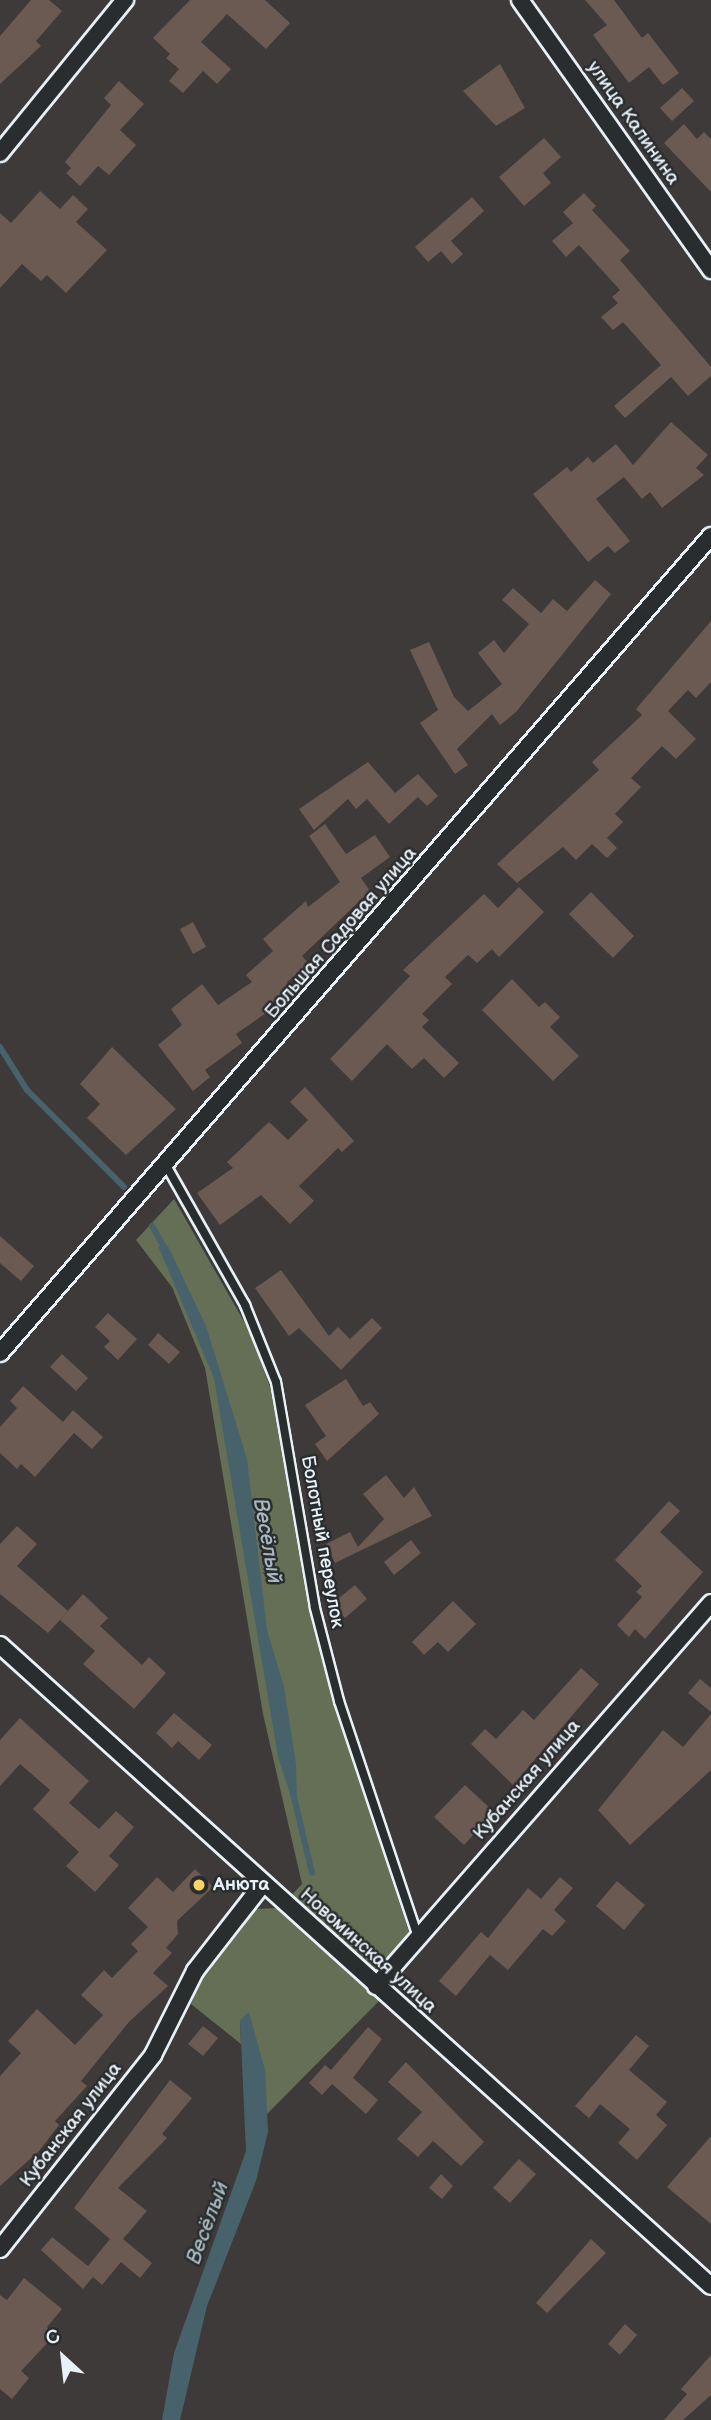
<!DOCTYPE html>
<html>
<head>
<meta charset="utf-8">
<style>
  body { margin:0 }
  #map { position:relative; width:711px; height:2420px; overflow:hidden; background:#3d3a39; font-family:"Balsamiq Sans",sans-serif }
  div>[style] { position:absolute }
  .green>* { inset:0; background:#646f56 }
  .water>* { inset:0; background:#47626b }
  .stream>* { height:6px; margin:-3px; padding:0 3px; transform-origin:3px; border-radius:3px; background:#47626b }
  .building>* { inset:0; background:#6a5a52 }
  .roads { filter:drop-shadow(2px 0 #e8f1f8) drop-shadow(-2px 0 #e8f1f8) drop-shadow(0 2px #e8f1f8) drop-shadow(0 -2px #e8f1f8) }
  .service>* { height:8px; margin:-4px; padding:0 4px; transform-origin:4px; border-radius:4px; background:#2a2d2e }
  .minor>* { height:16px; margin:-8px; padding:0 8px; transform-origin:8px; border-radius:8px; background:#2a2d2e }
  .dots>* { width:19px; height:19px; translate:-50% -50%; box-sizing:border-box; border:4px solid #2a2d2e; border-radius:50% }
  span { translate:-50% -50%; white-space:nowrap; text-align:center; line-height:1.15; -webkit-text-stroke:5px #2a2d2e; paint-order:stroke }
  .street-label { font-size:19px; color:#e8f1f8 }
  .poi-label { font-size:19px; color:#e8f1f8; font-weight:700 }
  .left { translate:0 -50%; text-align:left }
  .water-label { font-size:21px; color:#a8b8c0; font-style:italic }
  .north { position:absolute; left:28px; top:2322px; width:70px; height:70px; -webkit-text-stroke:5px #2a2d2e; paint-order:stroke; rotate:333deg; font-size:19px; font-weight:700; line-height:28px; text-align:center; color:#e8f1f8 }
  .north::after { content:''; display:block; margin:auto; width:24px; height:32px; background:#e8f1f8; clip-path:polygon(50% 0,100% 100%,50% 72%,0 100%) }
</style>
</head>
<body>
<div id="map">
  <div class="green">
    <div style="clip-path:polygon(174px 1199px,250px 1332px,271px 1390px,307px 1596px,329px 1686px,410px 1935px,376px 1974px,290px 1897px,302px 1884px,263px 1714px,205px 1368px,172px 1287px,136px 1240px)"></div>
    <div style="clip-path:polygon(279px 1908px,380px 2000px,267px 2114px,240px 2020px,241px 2044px,191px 2004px,201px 1975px,246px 1916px,254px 1909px)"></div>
  </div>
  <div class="water">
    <div style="clip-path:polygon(158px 1246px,168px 1246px,206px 1326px,247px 1459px,267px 1630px,284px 1687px,296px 1764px,297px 1798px,292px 1800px,278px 1757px,214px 1378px)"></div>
    <div style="clip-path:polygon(249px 2012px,265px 2070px,268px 2132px,256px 2181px,207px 2306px,180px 2420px,162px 2420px,174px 2353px,246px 2151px,240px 2020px)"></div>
  </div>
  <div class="stream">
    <div style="left:0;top:1047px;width:51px;rotate:57.9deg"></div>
    <div style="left:27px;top:1090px;width:137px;rotate:45deg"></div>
    <div style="left:152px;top:1226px;width:28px;rotate:60deg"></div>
    <div style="left:293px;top:1793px;width:82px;rotate:76.6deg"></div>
  </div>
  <div class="building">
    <div style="clip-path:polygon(31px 0,49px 0,62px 11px,36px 41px,41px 46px,0 84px,0 36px)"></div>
    <div style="clip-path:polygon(190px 0,265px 0,290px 23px,266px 49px,227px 14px,201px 42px,231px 69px,217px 84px,203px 71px,183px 93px,169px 81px,179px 69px,166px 58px,170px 54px,153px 38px)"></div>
    <div style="clip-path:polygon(585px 0,614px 0,642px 38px,648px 33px,679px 73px,663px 85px,649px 67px,629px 83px,593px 35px,607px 25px)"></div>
    <div style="clip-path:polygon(500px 64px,525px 108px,496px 126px,463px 91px)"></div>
    <div style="clip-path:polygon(119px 81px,144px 104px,120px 130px,136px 145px,109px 175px,98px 166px,80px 186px,66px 173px,71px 168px,65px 162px,111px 105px,104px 98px)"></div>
    <div style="clip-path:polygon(682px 88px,694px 101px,672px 121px,660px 108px)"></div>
    <div style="clip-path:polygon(684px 124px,697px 139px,704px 132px,711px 139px,711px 192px,664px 143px)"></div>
    <div style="clip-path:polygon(544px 138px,561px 157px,543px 173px,551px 183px,524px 206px,499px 177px)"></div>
    <div style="clip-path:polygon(40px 191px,60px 209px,73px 195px,88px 209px,76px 222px,107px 250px,66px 293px,47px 275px,41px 281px,22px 264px,0 288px,0 213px,11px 223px)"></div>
    <div style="clip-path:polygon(584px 193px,596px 206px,592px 210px,630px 251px,620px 260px,711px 367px,711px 376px,688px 396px,671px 377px,625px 418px,614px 406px,661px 365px,623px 322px,613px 330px,601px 317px,618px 303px,612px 297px,620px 290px,579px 245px,566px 257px,552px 241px,573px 223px,563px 212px)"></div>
    <div style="clip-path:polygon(472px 197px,484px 211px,451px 241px,463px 254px,452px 264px,441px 251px,428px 262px,415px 247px)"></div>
    <div style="clip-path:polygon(671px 422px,708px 455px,696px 468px,704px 475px,662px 508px,650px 492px,642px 499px,624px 477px,596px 499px,630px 541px,615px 553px,608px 546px,588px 562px,533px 494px,567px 467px,571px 472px,588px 457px,593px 463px,616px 444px,633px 465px)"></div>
    <div style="clip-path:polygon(595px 580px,611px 594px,516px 712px,500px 725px,492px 714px,457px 749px,468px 765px,455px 774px,420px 723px,438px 710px,410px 650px,429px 642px,454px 697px,468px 711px,502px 684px,478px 653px,494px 640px,504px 653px,529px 624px,502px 600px,513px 588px,541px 613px,553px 599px,567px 611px)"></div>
    <div style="clip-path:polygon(711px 621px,711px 682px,696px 698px,688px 690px,668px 711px,696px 739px,676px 759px,662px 746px,631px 778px,641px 787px,615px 814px,623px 822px,607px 838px,617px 848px,607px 858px,592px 844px,576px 860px,563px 847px,517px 883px,497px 864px,599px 770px,592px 762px,642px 715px,636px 709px)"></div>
    <div style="clip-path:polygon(368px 762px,395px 793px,418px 774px,438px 796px,427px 806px,418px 797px,389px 824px,367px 799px,356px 809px,348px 799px,314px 830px,299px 809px)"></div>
    <div style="clip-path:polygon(325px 824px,346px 854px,375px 835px,390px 857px,361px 878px,370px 891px,302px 956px,309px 964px,287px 982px,291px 987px,264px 1010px,266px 1013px,236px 1034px,242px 1043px,205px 1070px,210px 1077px,193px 1091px,158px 1045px,182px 1025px,171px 1009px,202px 984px,218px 1005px,252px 982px,246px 975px,273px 951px,263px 939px,306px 901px,308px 907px,340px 882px,309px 836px)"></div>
    <div style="clip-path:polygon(519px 887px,544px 912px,499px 957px,492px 949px,477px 963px,468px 955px,445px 977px,452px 984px,422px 1014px,429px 1020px,422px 1027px,459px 1063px,444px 1078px,424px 1058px,412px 1069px,387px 1044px,352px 1081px,330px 1059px,410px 976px,403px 970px,484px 894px,498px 908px)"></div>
    <div style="clip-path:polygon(591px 892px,634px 936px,613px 958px,569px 914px)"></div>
    <div style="clip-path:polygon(193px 922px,206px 947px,193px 954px,180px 929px)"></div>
    <div style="clip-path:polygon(512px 979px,539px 1007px,545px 1002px,560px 1017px,550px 1027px,579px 1056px,553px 1081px,482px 1010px)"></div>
    <div style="clip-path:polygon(112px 1047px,176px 1109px,126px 1155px,87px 1118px,100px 1104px,80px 1084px)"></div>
    <div style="clip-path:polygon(305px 1087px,354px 1141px,342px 1152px,338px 1148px,299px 1186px,314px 1201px,290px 1224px,261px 1195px,220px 1225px,197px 1193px,233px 1168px,227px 1162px,269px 1122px,288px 1140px,308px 1120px,290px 1102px)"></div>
    <div style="clip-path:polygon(0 1236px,34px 1266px,21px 1281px,0 1263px)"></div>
    <div style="clip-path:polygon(281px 1270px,329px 1336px,338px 1327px,350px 1339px,372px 1318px,382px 1328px,341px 1370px,299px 1328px,289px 1336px,255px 1288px)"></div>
    <div style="clip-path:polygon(108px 1313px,137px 1339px,118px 1360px,104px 1347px,110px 1341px,95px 1327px)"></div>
    <div style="clip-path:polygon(158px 1333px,180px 1352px,169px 1364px,148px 1345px)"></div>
    <div style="clip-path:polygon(62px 1354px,88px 1378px,76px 1391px,50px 1367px)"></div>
    <div style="clip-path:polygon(346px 1379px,363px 1406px,370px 1402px,379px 1414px,327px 1461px,315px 1444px,326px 1436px,305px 1405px)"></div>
    <div style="clip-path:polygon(23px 1386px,63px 1422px,73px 1410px,103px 1437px,92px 1449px,74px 1433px,35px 1477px,21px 1464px,17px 1469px,0 1453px,0 1427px,17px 1408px,10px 1401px)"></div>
    <div style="clip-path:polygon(386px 1475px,404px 1498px,414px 1487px,432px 1516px,335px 1563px,326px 1544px,350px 1532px,358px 1547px,384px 1519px,363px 1494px)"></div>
    <div style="clip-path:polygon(669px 1501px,680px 1511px,660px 1532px,703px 1572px,645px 1639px,635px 1629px,629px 1637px,617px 1625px,642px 1597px,636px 1592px,642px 1586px,615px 1560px)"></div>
    <div style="clip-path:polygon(17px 1526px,37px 1544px,17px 1566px,68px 1611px,48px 1633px,0 1594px,0 1544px)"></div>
    <div style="clip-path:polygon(411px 1540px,421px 1553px,394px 1575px,384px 1562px)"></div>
    <div style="clip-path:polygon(355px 1585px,367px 1599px,345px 1618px,333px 1603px)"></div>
    <div style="clip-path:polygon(83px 1594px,108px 1618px,100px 1626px,142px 1665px,149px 1657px,166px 1673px,134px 1709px,83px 1664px,95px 1651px,60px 1620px)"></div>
    <div style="clip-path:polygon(453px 1601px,476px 1624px,448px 1652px,438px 1642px,424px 1655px,412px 1642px)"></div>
    <div style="clip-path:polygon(581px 1668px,599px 1684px,513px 1785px,471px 1744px,485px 1729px,496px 1739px,523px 1710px,534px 1720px)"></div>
    <div style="clip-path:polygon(700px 1679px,711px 1688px,711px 1712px,688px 1693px)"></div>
    <div style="clip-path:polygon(174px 1713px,212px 1745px,199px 1760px,178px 1741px,172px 1748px,156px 1733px)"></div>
    <div style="clip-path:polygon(711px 1714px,711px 1770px,630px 1845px,598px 1810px,663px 1730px,683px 1747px)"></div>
    <div style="clip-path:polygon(20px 1718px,89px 1781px,69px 1803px,99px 1829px,116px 1811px,134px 1827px,109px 1856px,119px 1865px,95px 1892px,66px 1866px,79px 1852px,33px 1809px,50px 1790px,20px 1764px,0 1786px,0 1740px)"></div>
    <div style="clip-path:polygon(465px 1785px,494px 1812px,464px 1845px,434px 1817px)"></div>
    <div style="clip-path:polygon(195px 1869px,213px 1887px,177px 1921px,178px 1934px,166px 1948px,172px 1953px,153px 1973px,168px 1986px,129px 2022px,81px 2081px,87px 2086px,55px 2121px,59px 2125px,39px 2151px,0 2186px,0 2076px,21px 2053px,8px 2041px,37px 2009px,75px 2045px,103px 2015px,81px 1995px,104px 1970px,112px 1978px,138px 1951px,131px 1944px,148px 1927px,128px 1908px,157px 1877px,173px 1892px)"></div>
    <div style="clip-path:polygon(560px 1877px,573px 1888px,554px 1910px,566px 1921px,552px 1936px,543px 1929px,508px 1970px,490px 1955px,456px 1996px,439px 1981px,481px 1932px,488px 1938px,528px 1888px,541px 1899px)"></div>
    <div style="clip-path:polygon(617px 1881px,645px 1905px,624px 1930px,596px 1906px)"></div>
    <div style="clip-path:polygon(203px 2026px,218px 2038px,203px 2056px,188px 2044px)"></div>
    <div style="clip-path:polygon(368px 2027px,382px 2039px,353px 2078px,378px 2100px,366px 2114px,332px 2084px,322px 2095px,309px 2083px,325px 2065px,331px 2070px)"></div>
    <div style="clip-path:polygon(636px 2035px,649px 2046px,629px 2070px,667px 2102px,656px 2115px,667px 2125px,637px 2160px,618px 2143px,630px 2129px,600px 2104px,589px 2118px,575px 2106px)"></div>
    <div style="clip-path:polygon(406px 2062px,484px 2142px,461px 2166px,433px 2141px,418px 2157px,397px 2139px,422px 2112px,388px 2082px)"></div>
    <div style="clip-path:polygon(170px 2080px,192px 2098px,162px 2134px,167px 2138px,118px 2188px,147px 2211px,123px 2239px,152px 2263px,140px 2278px,121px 2262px,102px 2285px,93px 2277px,83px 2289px,41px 2250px,52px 2237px,88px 2266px,110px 2239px,74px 2208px)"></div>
    <div style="clip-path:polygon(711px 2136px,711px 2224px,667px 2187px)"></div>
    <div style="clip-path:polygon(519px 2159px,536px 2174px,510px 2203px,493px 2188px)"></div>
    <div style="clip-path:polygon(441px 2174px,453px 2186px,442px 2199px,429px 2188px)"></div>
    <div style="clip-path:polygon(591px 2239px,606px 2253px,547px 2313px,536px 2303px)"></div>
    <div style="clip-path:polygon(24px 2278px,62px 2309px,47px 2327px,55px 2335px,21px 2371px,29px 2378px,12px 2399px,0 2389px,0 2295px,7px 2300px)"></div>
    <div style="clip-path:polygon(625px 2324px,637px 2335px,620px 2355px,608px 2344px)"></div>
    <div style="clip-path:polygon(711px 2355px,711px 2395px,683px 2420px,664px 2420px,687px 2394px,681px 2389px)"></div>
  </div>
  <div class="roads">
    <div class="service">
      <div style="left:167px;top:1167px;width:159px;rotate:60.5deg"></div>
      <div style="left:245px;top:1305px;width:83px;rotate:68.1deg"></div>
      <div style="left:276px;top:1382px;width:229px;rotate:80.2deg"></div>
      <div style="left:315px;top:1608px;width:96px;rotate:75.5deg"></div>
      <div style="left:339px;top:1701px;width:249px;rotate:71.5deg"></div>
    </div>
    <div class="minor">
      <div style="left:520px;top:0;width:331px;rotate:54.7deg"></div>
      <div style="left:0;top:153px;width:198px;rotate:-50.8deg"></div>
      <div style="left:0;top:1353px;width:1083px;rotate:-48.97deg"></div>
      <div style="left:0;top:1645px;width:957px;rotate:42.04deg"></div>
      <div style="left:376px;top:1986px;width:509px;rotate:-48.82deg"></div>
      <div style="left:0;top:2249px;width:247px;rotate:-51.7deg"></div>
      <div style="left:153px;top:2055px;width:94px;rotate:-63.4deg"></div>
      <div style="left:195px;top:1971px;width:109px;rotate:-52.1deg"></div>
    </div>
  </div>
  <div class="dots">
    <div style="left:199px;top:1885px;background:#ffd166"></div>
  </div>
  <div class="street-label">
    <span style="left:633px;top:123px;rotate:55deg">улица Калинина</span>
    <span style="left:341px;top:933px;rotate:-49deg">Большая Садовая улица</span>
    <span style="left:322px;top:1542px;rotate:80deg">Болотный переулок</span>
    <span style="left:527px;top:1780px;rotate:-49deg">Кубанская улица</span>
    <span style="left:368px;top:1951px;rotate:42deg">Новоминская улица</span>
    <span style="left:71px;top:2125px;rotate:-52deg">Кубанская улица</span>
  </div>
  <div class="poi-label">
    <span class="left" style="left:213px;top:1885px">Анюта</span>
  </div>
  <div class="water-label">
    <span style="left:267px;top:1541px;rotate:80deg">Весёлый</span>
    <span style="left:208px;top:2223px;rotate:-70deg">Весёлый</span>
  </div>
  <div class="north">С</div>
</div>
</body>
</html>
